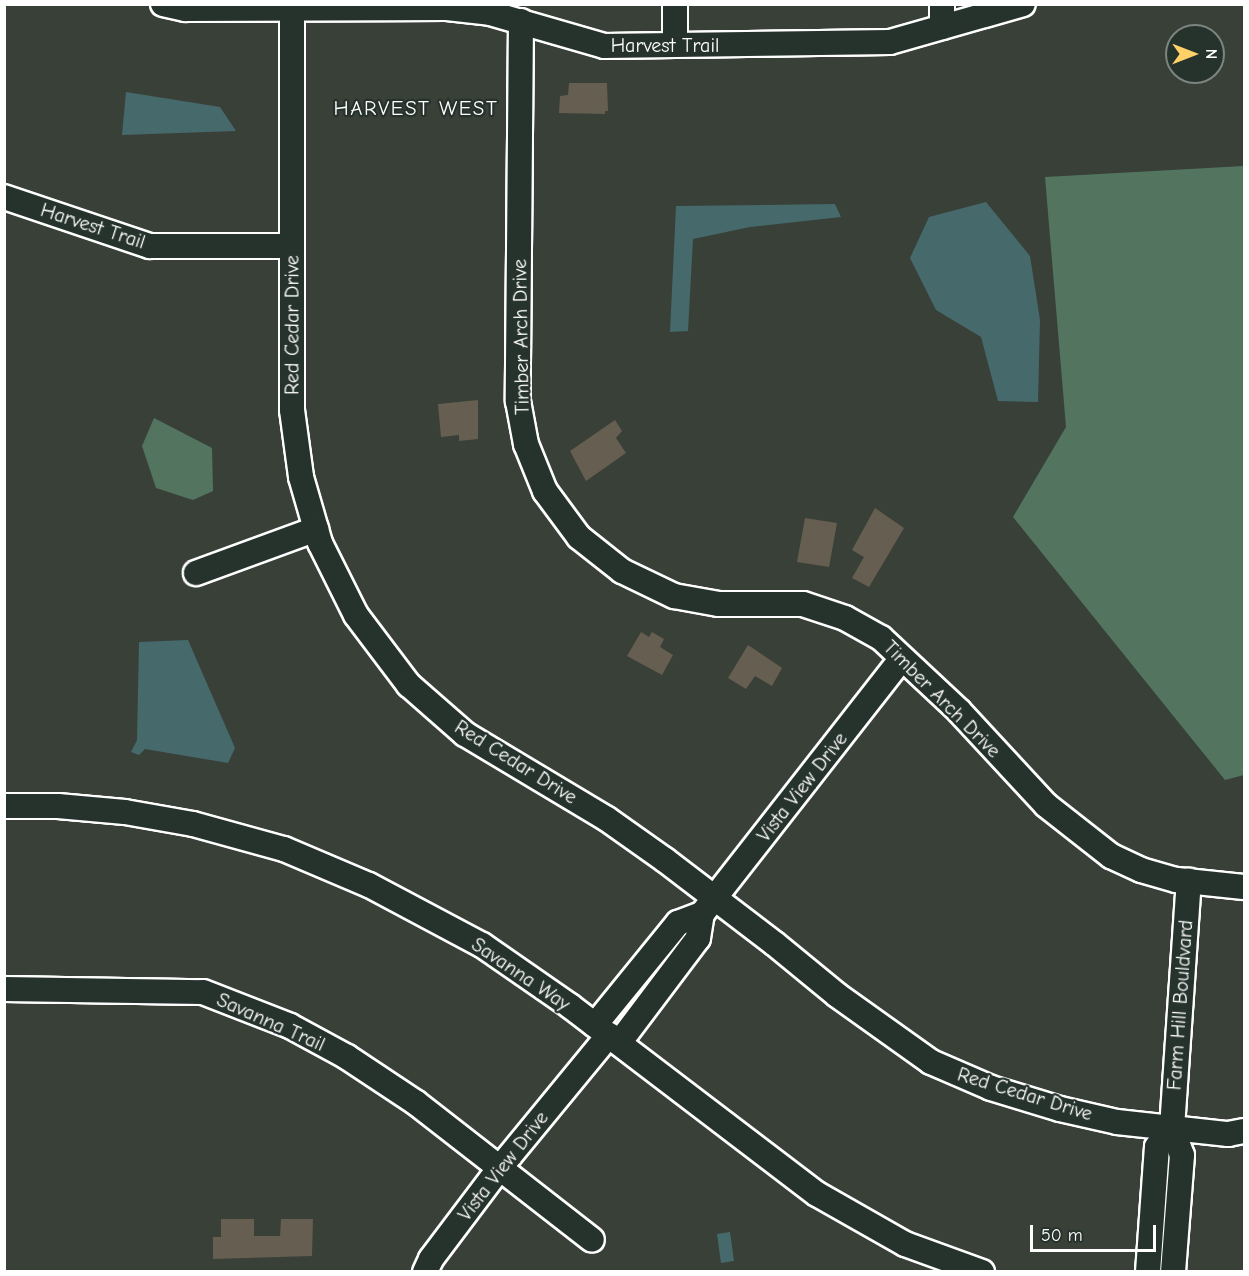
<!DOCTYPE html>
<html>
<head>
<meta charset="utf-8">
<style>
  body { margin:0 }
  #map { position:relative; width:1249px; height:1276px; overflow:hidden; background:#394038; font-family:"Comic Neue",sans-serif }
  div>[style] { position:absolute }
  .green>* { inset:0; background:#537560 }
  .water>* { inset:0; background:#46696c }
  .building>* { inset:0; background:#665e50 }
  .roads { filter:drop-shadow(2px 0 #fff) drop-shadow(-2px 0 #fff) drop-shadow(0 2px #fff) drop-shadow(0 -2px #fff) }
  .minor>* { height:24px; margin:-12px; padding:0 12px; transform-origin:12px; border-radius:12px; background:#26332d }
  span { translate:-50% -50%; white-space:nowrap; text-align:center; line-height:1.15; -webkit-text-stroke:4.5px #26332d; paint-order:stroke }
  .street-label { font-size:20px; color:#fff }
  .neighbourhood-label { font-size:21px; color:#fff; letter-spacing:1.5px }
  .frame { position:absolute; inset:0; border:6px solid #fff; pointer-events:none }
  .north { position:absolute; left:1165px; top:24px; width:60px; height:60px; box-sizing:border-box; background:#26332d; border:2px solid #7d8581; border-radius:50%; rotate:90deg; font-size:16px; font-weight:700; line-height:24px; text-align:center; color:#fff }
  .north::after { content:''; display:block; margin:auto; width:21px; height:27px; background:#ffd166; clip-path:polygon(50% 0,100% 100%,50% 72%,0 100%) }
  .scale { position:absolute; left:1030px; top:1225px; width:126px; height:27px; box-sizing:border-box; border:3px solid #fff; border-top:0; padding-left:8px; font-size:18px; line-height:21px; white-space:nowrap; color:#fff; -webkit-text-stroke:4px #26332d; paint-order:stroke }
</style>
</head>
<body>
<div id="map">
  <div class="green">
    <div style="clip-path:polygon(1244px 166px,1244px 775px,1225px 780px,1013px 517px,1066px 427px,1045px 177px)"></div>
    <div style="clip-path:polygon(154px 418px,212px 448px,213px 491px,193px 500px,156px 488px,142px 446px)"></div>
  </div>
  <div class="water">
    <div style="clip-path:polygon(126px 92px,220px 107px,236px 131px,122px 135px)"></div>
    <div style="clip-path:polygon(986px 202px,1030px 256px,1040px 320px,1038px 402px,998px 401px,981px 337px,936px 310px,910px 258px,929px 217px)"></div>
    <div style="clip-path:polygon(835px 204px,841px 217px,750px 227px,693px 239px,688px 331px,670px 332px,676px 206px)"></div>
    <div style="clip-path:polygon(188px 640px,235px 748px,228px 763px,145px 749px,139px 755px,131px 752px,137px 740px,139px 642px)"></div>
    <div style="clip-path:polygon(730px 1232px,734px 1261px,721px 1263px,717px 1234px)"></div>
  </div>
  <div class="building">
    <div style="clip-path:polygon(569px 83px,607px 83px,608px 111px,605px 111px,605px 114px,559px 113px,560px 96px,568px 95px)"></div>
    <div style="clip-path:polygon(478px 400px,478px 439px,459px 441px,459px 435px,441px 437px,438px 404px)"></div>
    <div style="clip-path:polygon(615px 420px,622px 431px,616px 438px,626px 453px,586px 481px,570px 451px)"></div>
    <div style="clip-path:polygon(875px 508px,904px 528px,869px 587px,852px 578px,864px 557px,852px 550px)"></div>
    <div style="clip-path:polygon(805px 518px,837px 523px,829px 567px,797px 562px)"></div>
    <div style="clip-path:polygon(641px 632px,649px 637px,652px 632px,664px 639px,660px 647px,673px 655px,662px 675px,627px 656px)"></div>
    <div style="clip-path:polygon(748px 645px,782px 668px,772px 686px,755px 676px,746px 689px,728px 678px)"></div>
    <div style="clip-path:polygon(221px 1219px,254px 1219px,254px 1236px,280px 1236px,281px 1219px,313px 1219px,312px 1256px,213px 1259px,213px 1237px,221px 1237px)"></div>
  </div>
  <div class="roads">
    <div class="minor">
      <div style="left:163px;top:4px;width:23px;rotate:13deg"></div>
      <div style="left:185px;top:9px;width:262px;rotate:-0.2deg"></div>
      <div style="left:447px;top:8px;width:43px;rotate:6.6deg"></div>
      <div style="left:490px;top:13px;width:119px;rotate:16.1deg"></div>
      <div style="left:604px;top:46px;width:286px;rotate:-0.8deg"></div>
      <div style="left:890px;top:42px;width:138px;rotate:-15.9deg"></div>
      <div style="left:675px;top:4px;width:41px;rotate:90deg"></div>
      <div style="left:942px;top:4px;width:23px;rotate:90deg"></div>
      <div style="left:292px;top:10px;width:400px;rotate:90deg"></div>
      <div style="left:292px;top:410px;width:68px;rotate:82.3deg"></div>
      <div style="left:301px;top:477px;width:69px;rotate:73.9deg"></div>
      <div style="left:320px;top:543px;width:80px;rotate:63.4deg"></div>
      <div style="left:356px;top:615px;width:88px;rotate:52.9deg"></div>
      <div style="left:409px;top:685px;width:74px;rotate:41.2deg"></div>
      <div style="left:465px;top:734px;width:165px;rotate:30.9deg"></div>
      <div style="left:607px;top:819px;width:71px;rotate:35.3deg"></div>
      <div style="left:665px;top:860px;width:138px;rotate:37.4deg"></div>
      <div style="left:775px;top:944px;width:80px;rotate:39.4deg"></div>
      <div style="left:837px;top:995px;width:115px;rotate:35.5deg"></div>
      <div style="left:931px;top:1062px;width:65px;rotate:23.4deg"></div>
      <div style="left:991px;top:1088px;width:72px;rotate:16.9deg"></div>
      <div style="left:1060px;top:1109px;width:58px;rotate:12.8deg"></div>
      <div style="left:1117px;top:1122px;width:112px;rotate:6.2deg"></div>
      <div style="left:1228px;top:1134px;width:16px;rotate:-11deg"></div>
      <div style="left:521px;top:21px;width:380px;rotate:90.5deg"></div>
      <div style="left:518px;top:401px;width:44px;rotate:79.5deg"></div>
      <div style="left:526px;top:444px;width:51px;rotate:68deg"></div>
      <div style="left:545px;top:491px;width:57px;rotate:53.5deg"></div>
      <div style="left:579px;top:537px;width:55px;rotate:38.3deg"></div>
      <div style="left:622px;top:571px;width:58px;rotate:25.7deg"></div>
      <div style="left:674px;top:596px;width:46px;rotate:10.1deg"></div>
      <div style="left:719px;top:604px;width:84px"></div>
      <div style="left:803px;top:604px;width:44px;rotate:18.4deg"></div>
      <div style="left:845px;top:618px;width:41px;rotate:29.1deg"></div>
      <div style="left:881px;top:638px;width:107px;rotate:43.1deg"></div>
      <div style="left:959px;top:711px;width:128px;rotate:47.2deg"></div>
      <div style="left:1046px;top:805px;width:83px;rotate:38.1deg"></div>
      <div style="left:1111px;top:856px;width:33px;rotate:25deg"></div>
      <div style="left:1141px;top:870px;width:37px;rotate:16deg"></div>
      <div style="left:1177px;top:880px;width:67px;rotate:6deg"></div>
      <div style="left:4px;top:197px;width:154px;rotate:18.6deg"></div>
      <div style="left:150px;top:246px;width:142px"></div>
      <div style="left:196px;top:573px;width:128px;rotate:-20.1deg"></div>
      <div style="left:4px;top:806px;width:54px"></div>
      <div style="left:58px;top:806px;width:67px;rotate:5.1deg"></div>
      <div style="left:125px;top:812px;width:69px;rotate:10deg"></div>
      <div style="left:193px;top:824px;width:94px;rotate:15.4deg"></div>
      <div style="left:284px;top:849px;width:92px;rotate:23deg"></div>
      <div style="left:369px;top:885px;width:128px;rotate:28deg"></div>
      <div style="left:482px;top:945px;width:107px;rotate:34.7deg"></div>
      <div style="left:570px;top:1006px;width:310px;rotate:37.3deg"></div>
      <div style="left:817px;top:1194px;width:101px;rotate:29.6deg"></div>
      <div style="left:905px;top:1244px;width:82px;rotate:20deg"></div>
      <div style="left:4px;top:989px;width:199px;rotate:0.9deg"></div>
      <div style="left:203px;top:992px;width:93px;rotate:21.3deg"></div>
      <div style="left:290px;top:1026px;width:65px;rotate:28.5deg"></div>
      <div style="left:347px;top:1057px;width:82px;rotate:33.5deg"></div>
      <div style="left:415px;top:1102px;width:224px;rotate:37.9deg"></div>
      <div style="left:595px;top:1025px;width:132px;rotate:-50.9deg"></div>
      <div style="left:678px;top:923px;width:26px;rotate:-21deg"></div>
      <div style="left:619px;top:1043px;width:131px;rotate:-53deg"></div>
      <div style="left:698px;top:938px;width:24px;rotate:-81deg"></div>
      <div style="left:702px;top:914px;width:323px;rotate:-52deg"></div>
      <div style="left:1172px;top:1128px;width:248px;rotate:-86.1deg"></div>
      <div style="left:425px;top:1272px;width:14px;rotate:-65deg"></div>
      <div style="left:431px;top:1259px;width:111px;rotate:-53deg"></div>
      <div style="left:498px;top:1170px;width:175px;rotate:-50.6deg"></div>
      <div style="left:1148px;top:1272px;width:125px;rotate:-85.9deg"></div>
      <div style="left:1157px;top:1147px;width:24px;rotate:-52deg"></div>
      <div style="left:1172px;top:1128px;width:29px;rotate:70deg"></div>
      <div style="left:1182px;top:1155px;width:117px;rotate:94.4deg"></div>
    </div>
  </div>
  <div class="street-label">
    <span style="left:665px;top:45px">Harvest Trail</span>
    <span style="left:93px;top:226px;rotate:18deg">Harvest Trail</span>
    <span style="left:292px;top:325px;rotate:-90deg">Red Cedar Drive</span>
    <span style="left:521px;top:337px;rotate:-91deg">Timber Arch Drive</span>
    <span style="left:942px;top:699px;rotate:45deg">Timber Arch Drive</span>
    <span style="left:516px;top:762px;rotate:32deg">Red Cedar Drive</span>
    <span style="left:802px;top:787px;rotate:-52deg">Vista View Drive</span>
    <span style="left:521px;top:974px;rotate:34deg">Savanna Way</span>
    <span style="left:1180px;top:1005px;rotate:-86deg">Farm Hill Bouldvard</span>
    <span style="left:271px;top:1022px;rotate:24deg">Savanna Trail</span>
    <span style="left:1025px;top:1094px;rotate:17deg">Red Cedar Drive</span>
    <span style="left:503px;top:1166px;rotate:-52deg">Vista View Drive</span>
  </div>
  <div class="neighbourhood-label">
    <span style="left:416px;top:108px">HARVEST WEST</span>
  </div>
  <div class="frame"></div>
  <div class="north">N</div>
  <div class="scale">50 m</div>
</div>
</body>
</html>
